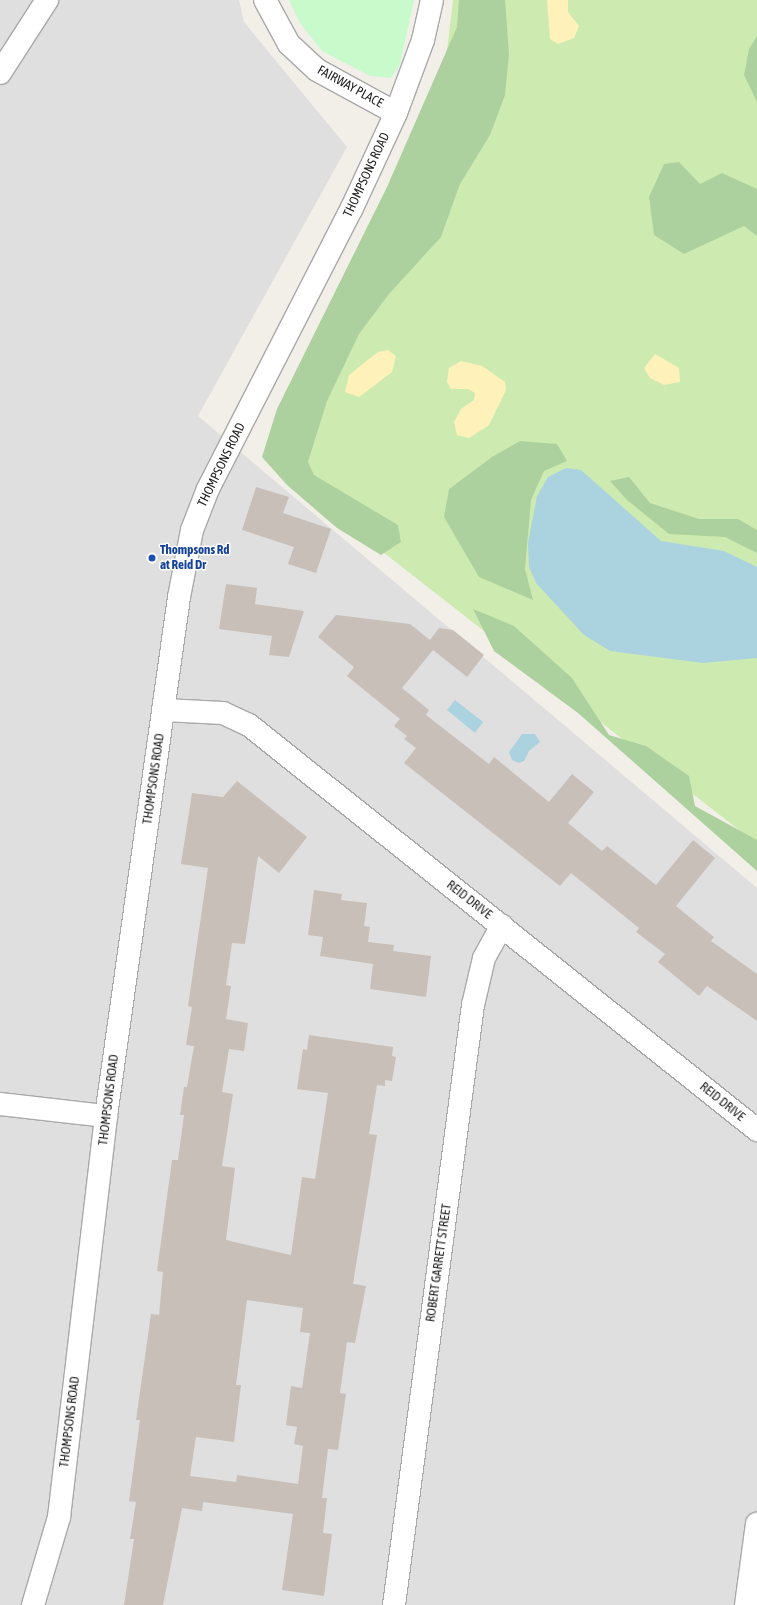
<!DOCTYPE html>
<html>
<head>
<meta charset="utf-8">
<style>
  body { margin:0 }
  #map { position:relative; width:757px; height:1605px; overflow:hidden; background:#f2efe9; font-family:"Asap Condensed",sans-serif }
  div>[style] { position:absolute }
  .residential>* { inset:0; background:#e0dfdf }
  .grass>* { inset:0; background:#cdebb0 }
  .forest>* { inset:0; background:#add19e }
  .sand>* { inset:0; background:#fff1ba }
  .park>* { inset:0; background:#c8facc }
  .water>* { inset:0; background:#aad3df }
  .building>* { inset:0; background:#c7bfb8 }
  .roads { filter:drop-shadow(1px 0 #a9a9a9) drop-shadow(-1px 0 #a9a9a9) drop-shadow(0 1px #a9a9a9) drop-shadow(0 -1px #a9a9a9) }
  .minor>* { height:22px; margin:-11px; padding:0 11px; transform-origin:11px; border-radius:11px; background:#fff }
  .dots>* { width:11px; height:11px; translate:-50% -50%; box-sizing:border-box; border:2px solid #fff; border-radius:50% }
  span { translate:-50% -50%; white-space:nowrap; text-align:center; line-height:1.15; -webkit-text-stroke:3px #fff; paint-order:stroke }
  .street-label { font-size:13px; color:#222 }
  .transit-label { font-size:13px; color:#164399; font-weight:700 }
  .left { translate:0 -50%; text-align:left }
</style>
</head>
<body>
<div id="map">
  <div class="residential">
    <div style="clip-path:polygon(0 0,239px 0,244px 22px,347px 147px,198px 416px,757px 888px,757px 1605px,0 1605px)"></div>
  </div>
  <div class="grass">
    <div style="clip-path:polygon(453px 0,757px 0,757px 844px,293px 482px,445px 68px)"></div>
  </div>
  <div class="forest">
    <div style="clip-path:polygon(459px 0,505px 0,509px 54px,505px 95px,490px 135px,460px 184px,441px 237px,389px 294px,359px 334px,327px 401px,308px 462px,314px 475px,398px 525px,401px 542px,381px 555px,337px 528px,287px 485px,262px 457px,277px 409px,387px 187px,457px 27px)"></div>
    <div style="clip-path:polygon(757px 36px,757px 102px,744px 75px,749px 49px)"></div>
    <div style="clip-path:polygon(679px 162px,700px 184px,722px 173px,757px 189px,757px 236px,744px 226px,684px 254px,654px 235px,649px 197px,664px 164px)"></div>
    <div style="clip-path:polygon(520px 441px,557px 444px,567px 461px,544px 471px,531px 500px,525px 569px,533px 600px,479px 577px,444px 517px,449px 489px,492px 457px)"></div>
    <div style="clip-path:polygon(629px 477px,650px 503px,699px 519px,738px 519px,757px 530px,757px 553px,725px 537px,669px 534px,627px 500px,610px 481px)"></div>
    <div style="clip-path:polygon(473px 609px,514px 626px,572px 678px,609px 735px,646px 746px,689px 776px,695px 806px,757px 840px,757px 871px,578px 713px,494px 651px)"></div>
  </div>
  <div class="sand">
    <div style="clip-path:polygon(547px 0,568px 0,568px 12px,579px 26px,574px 38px,558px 44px,550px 39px)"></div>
    <div style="clip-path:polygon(388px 350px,396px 356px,392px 372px,359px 397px,345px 392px,349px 375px,378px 352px)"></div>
    <div style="clip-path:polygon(655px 354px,679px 368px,680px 382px,664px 385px,650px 378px,644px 368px)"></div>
    <div style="clip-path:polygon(461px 361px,482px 366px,505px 382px,506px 390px,489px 425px,469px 438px,457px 435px,454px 422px,461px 409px,474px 400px,475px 393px,468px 389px,451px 389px,447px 382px,449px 368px)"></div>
  </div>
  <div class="park">
    <div style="clip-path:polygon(289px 0,414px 0,400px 64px,391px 78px,370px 76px,322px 51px,300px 23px)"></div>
  </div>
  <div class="water">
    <div style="clip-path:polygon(566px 468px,581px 470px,661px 541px,724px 551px,757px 567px,757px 658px,703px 663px,610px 651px,584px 635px,536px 583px,529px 567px,528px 543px,537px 496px,548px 477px)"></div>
    <div style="clip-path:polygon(455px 700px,483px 722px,475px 733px,447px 710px)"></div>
    <div style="clip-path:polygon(522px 734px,535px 734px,540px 742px,529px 751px,524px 761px,519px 763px,512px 760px,509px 752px)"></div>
  </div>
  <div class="building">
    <div style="clip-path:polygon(256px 487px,289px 497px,283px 513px,331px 529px,316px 573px,288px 564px,294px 547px,242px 530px)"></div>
    <div style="clip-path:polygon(226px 584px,257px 588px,255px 604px,304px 611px,289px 657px,269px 655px,272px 636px,219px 629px)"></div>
    <div style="clip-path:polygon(336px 615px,410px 624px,430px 640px,439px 628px,453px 630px,484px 655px,467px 677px,433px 650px,402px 688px,429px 710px,426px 715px,489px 764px,494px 757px,549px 802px,572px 774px,594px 792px,568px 823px,602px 851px,607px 846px,656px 885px,693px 840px,715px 858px,676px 906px,714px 937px,711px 941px,757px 974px,757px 1021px,707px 986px,699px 996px,658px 962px,665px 954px,636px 932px,639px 928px,571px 873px,560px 886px,404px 763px,416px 748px,404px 739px,407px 736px,394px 726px,400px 719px,347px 676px,354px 667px,318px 637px)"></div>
    <div style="clip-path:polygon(evenodd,237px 781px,307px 837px,279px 873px,258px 856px,245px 944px,232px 943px,226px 985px,231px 986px,226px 1019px,248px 1023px,244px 1051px,229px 1049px,222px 1092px,233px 1094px,222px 1166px,235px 1168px,226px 1240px,291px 1255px,302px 1177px,315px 1179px,328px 1093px,297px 1089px,303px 1049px,307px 1050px,309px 1035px,393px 1047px,392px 1056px,396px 1057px,392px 1081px,385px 1080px,385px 1086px,377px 1085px,369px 1134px,377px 1135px,353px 1284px,366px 1286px,355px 1343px,347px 1342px,340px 1393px,346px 1394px,338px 1450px,328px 1449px,322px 1498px,327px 1498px,323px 1533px,332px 1534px,324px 1596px,282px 1590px,293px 1514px,203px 1502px,202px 1511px,182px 1508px,163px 1605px,124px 1605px,134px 1539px,130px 1539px,136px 1502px,129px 1501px,140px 1420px,136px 1420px,151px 1314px,159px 1315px,163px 1272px,157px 1271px,172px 1160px,178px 1160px,184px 1115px,180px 1115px,184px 1087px,187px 1087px,194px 1046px,186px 1045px,192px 1007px,188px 1006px,208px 868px,181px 864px,192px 793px,223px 797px,237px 781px,247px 1300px,303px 1308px,300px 1332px,310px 1333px,302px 1388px,291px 1386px,286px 1425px,297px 1427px,294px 1444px,303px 1446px,298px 1484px,237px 1475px,236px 1482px,190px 1476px,196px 1437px,234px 1442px,241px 1385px,236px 1385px,247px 1300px)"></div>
    <div style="clip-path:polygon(314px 890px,342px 894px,341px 900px,367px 903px,364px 926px,370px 927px,368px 942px,394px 945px,393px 951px,431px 956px,426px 997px,370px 989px,373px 964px,320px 956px,323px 937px,308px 935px)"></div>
  </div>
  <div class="roads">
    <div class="minor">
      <div style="left:265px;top:0;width:50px;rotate:61.4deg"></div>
      <div style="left:289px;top:44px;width:38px;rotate:43deg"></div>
      <div style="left:317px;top:70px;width:90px;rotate:28.6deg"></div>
      <div style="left:0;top:73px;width:87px;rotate:-57.2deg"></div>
      <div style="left:164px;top:710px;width:59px;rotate:2.9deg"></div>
      <div style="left:223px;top:713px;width:29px;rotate:25deg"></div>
      <div style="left:249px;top:725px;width:650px;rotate:38.56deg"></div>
      <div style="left:0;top:1104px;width:107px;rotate:6.5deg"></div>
      <div style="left:33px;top:1605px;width:92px;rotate:-73.5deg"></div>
      <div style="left:59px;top:1517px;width:404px;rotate:-83.3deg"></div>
      <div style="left:106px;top:1116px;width:524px;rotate:-81.99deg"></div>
      <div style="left:179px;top:597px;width:68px;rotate:-79deg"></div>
      <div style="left:192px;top:530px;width:44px;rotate:-68.7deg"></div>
      <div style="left:208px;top:489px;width:314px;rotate:-62.9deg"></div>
      <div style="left:351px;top:210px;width:107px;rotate:-65.1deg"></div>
      <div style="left:396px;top:113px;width:78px;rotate:-69.7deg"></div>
      <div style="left:423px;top:40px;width:41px;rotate:-77.3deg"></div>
      <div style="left:394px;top:1605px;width:605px;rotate:-82.5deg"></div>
      <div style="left:473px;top:1005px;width:48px;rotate:-76.8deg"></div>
      <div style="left:484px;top:958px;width:37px;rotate:-61deg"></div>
      <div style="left:746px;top:1605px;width:82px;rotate:-82.3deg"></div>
    </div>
  </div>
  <div class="dots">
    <div style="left:152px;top:558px;background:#1a4fb4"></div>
  </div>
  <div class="street-label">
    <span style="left:350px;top:87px;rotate:29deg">FAIRWAY PLACE</span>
    <span style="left:367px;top:175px;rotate:-65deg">THOMPSONS ROAD</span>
    <span style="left:222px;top:465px;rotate:-64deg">THOMPSONS ROAD</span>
    <span style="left:154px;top:779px;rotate:-82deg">THOMPSONS ROAD</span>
    <span style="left:469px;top:900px;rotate:38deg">REID DRIVE</span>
    <span style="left:109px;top:1100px;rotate:-83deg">THOMPSONS ROAD</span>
    <span style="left:722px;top:1102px;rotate:39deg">REID DRIVE</span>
    <span style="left:439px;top:1263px;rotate:-82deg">ROBERT GARRETT STREET</span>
    <span style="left:70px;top:1422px;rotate:-83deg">THOMPSONS ROAD</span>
  </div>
  <div class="transit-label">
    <span class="left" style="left:160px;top:558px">Thompsons Rd<br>at Reid Dr</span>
  </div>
</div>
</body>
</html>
